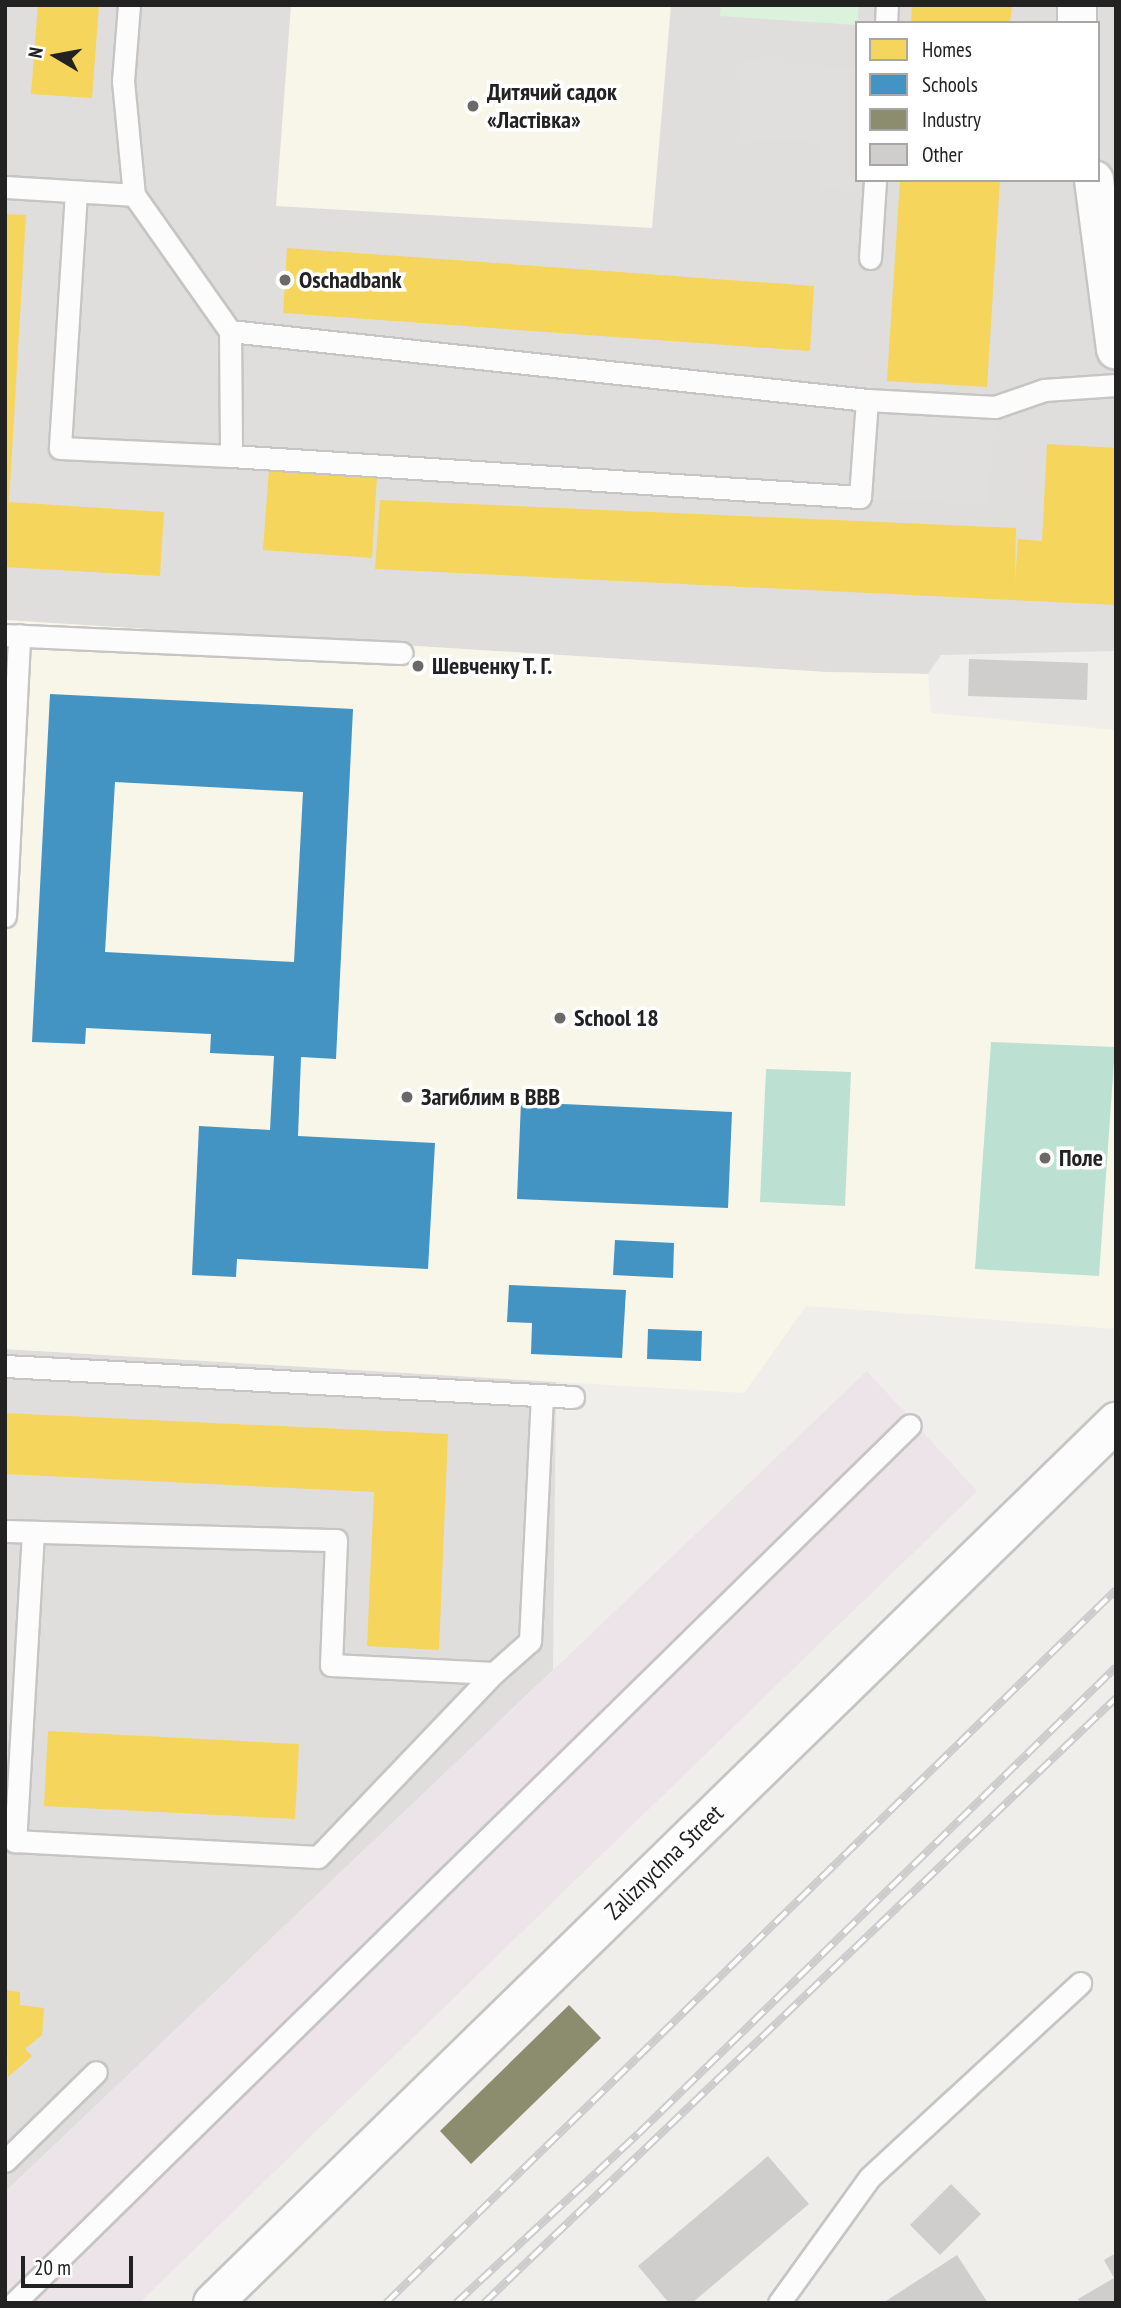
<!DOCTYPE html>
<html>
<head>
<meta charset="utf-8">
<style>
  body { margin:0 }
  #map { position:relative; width:1121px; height:2308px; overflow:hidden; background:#f0eeeb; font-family:"PT Sans Narrow",sans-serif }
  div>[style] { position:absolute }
  .residential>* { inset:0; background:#dfdedc }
  .industrial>* { inset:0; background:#ece4e8 }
  .education>* { inset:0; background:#f7f6e9 }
  .park>* { inset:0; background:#ddf2dd }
  .pitch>* { inset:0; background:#bce1d2 }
  .parking>* { inset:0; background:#e0dfde }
  .homes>* { inset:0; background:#f6d55c }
  .schools>* { inset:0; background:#4393c3 }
  .industry>* { inset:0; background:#8c8c6e }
  .building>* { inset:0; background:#d0cecc }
  .roads { filter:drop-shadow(2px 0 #c6c5c3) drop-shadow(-2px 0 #c6c5c3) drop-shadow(0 2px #c6c5c3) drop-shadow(0 -2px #c6c5c3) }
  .service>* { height:21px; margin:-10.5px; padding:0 10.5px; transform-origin:10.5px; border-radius:10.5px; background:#fdfcfc }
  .minor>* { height:38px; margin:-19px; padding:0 19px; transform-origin:19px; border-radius:19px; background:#fdfcfc }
  .tertiary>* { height:38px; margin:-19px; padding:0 19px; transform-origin:19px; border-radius:19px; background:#fdfcfc }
  .rail>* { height:8px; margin-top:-4px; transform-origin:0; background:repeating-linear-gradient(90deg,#fff 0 16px,#ccc 0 32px); box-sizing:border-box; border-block:2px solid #ccc }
  .dots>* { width:19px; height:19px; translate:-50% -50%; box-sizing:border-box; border:4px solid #fff; border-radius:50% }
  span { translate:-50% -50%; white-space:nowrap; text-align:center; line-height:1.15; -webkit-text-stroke:7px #fff; paint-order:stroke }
  .poi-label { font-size:24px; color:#222; font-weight:700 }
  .left { translate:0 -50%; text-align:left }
  .street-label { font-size:24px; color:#222 }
  .frame { position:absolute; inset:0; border:7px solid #222; pointer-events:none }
  .legend { position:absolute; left:855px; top:21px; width:245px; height:161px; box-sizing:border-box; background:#fff; border:2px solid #a7a7a7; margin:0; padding:9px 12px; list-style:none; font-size:21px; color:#222 }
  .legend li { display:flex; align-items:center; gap:14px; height:35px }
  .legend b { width:35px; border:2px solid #a7a7a7 }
  .north { position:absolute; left:21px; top:21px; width:70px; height:70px; -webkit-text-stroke:5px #fff; paint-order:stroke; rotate:280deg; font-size:19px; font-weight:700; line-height:28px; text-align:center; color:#222 }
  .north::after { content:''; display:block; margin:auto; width:24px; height:32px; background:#222; clip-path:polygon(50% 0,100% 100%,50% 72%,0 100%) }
  .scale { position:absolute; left:21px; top:2256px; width:112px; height:32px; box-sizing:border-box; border:4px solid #222; border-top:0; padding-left:9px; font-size:21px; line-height:24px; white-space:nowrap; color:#222; -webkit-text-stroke:5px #fff; paint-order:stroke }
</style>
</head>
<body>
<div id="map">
  <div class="residential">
    <div style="clip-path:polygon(evenodd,5px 5px,1116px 5px,1116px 651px,941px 655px,928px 674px,826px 672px,5px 620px,5px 5px,857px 23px,1098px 23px,1098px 180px,857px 180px,857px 23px)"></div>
    <div style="clip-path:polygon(5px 1349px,556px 1382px,553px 1670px,5px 2192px)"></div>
  </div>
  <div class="industrial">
    <div style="clip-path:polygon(867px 1371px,977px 1491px,139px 2303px,12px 2303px,5px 2295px,5px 2192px)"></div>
  </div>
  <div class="education">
    <div style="clip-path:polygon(291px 5px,671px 5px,652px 228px,276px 206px)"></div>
    <div style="clip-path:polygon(5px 620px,826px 672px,928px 674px,931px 713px,1116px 730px,1116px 1329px,806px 1306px,744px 1393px,5px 1349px)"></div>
  </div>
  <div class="park">
    <div style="clip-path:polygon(721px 5px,859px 5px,857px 25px,720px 16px)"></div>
  </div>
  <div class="pitch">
    <div style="clip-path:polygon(991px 1042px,1115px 1047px,1099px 1276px,975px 1269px)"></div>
    <div style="clip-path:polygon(766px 1069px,851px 1072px,845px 1206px,760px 1202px)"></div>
  </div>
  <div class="parking">
    <div style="clip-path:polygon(744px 61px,857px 68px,857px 180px,874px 180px,873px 192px,819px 189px,821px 143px,737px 137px)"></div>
    <div style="clip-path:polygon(867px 400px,995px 407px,988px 505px,860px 497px)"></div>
  </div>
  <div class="homes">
    <div style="clip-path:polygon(38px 5px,99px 5px,92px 98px,31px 94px)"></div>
    <div style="clip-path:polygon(912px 5px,1012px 5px,1010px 23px,911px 23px)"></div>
    <div style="clip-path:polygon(900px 180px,1000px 180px,987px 387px,887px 381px)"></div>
    <div style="clip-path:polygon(5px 214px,26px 215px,9px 502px,164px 512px,160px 576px,5px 567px)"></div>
    <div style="clip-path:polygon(287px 248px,814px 286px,810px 351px,283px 313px)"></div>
    <div style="clip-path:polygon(1047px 444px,1116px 448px,1116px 605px,375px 569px,380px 500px,1016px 528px,1015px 583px,1018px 539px,1042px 541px)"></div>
    <div style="clip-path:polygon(269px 468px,377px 476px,372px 558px,263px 550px)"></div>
    <div style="clip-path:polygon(5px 1413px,448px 1434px,439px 1650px,367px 1646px,374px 1492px,5px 1474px)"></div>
    <div style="clip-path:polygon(48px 1731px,299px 1744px,295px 1819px,44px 1806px)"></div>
    <div style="clip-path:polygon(5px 1990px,20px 1992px,20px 2005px,44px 2008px,42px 2035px,25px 2049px,32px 2056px,8px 2077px)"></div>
  </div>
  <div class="schools">
    <div style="clip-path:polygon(evenodd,50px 694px,353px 709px,336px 1059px,301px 1057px,298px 1136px,435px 1143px,428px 1269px,237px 1259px,236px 1277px,192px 1275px,199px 1126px,270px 1130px,274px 1056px,210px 1053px,211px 1034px,86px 1028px,85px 1044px,32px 1042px,50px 694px,115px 782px,303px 792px,294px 962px,105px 952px,115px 782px)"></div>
    <div style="clip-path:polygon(521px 1102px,732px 1112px,728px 1208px,517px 1199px)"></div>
    <div style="clip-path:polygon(615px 1240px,674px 1243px,673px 1278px,613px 1275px)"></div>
    <div style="clip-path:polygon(509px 1285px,626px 1290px,622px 1358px,531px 1354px,532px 1323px,507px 1322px)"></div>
    <div style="clip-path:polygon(648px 1329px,702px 1331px,701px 1361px,647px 1359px)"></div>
  </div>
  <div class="industry">
    <div style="clip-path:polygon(569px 2005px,601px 2038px,471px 2164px,440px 2131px)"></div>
  </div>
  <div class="building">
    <div style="clip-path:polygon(969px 659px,1088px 663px,1087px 700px,968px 696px)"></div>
    <div style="clip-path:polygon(768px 2156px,809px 2204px,692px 2303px,669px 2303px,638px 2266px)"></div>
    <div style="clip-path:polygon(951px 2184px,981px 2214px,940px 2255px,910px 2225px)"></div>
    <div style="clip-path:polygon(1116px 2253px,1116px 2303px,1080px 2303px,1078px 2299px,1114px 2278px,1104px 2260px)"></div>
    <div style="clip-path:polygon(957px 2255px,988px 2303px,888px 2303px,886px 2301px)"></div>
  </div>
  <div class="roads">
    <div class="service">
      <div style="left:129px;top:5px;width:76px;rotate:94.5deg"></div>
      <div style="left:123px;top:81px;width:115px;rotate:84.5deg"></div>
      <div style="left:886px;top:23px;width:18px;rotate:-87deg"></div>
      <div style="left:5px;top:187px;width:129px;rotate:3.5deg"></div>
      <div style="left:134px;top:195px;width:166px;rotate:54.8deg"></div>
      <div style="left:230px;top:331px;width:125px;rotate:89.5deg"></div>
      <div style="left:231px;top:456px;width:630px;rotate:3.73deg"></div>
      <div style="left:860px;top:497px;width:97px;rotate:-85.9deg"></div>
      <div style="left:76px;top:192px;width:256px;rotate:93.6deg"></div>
      <div style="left:60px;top:448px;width:171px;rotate:2.7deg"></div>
      <div style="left:870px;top:258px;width:78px;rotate:-86.3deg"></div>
      <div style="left:230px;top:331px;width:641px;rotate:6.18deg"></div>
      <div style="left:867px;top:400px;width:128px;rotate:3.1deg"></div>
      <div style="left:995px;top:407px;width:52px;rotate:-19.1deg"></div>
      <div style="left:1044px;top:390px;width:72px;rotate:-4deg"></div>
      <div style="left:5px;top:635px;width:397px;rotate:2.6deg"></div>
      <div style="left:5px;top:916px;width:281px;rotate:-87.1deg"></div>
      <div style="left:5px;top:1366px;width:569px;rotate:3.12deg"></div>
      <div style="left:5px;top:1531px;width:331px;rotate:1.6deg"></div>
      <div style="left:336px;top:1540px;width:125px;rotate:92.3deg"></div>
      <div style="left:331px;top:1665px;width:163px;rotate:2.8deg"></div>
      <div style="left:494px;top:1673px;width:48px;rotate:-41.6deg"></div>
      <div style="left:530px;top:1641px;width:246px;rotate:-87.2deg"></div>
      <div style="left:33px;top:1532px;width:310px;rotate:93.3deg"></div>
      <div style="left:15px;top:1841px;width:303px;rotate:3deg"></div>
      <div style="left:318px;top:1857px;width:255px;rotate:-46.3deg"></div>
      <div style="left:5px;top:2161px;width:127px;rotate:-44.4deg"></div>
      <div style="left:14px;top:2303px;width:1254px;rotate:-44.42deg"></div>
      <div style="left:779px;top:2303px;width:155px;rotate:-54.2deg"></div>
      <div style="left:870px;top:2177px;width:286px;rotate:-42.7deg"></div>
    </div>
    <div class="minor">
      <div style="left:1077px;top:5px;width:18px;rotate:90deg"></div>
      <div style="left:1094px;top:180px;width:171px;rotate:82.6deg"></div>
    </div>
    <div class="tertiary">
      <div style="left:213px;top:2303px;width:1262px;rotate:-44.29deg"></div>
    </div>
  </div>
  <div class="rail">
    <div style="left:386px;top:2303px;width:1020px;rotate:-44.33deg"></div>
    <div style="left:456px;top:2303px;width:248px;rotate:-42.9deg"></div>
    <div style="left:638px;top:2134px;width:668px;rotate:-44.33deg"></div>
    <div style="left:484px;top:2303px;width:875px;rotate:-43.75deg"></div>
  </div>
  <div class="dots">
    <div style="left:473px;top:106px;background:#6a6968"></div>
    <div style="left:285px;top:280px;background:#6a6968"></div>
    <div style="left:418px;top:666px;background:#6a6968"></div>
    <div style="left:560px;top:1018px;background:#6a6968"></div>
    <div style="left:407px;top:1097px;background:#6a6968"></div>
    <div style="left:1045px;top:1158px;background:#6a6968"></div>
  </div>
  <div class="poi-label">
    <span class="left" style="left:487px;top:106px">Дитячий садок<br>«Ластівка»</span>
    <span class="left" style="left:299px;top:280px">Oschadbank</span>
    <span class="left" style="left:432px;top:666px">Шевченку Т. Г.</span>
    <span class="left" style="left:574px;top:1018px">School 18</span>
    <span class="left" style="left:421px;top:1097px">Загиблим в ВВВ</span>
    <span class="left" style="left:1059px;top:1158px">Поле</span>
  </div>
  <div class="street-label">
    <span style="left:664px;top:1862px;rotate:-44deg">Zaliznychna Street</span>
  </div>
  <div class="frame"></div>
  <ul class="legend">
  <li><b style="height:19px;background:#f6d55c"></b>Homes</li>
  <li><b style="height:19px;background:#4393c3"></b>Schools</li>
  <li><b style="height:19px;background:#8c8c6e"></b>Industry</li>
  <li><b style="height:19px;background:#d0cecc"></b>Other</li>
  </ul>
  <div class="north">N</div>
  <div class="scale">20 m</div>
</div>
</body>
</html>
